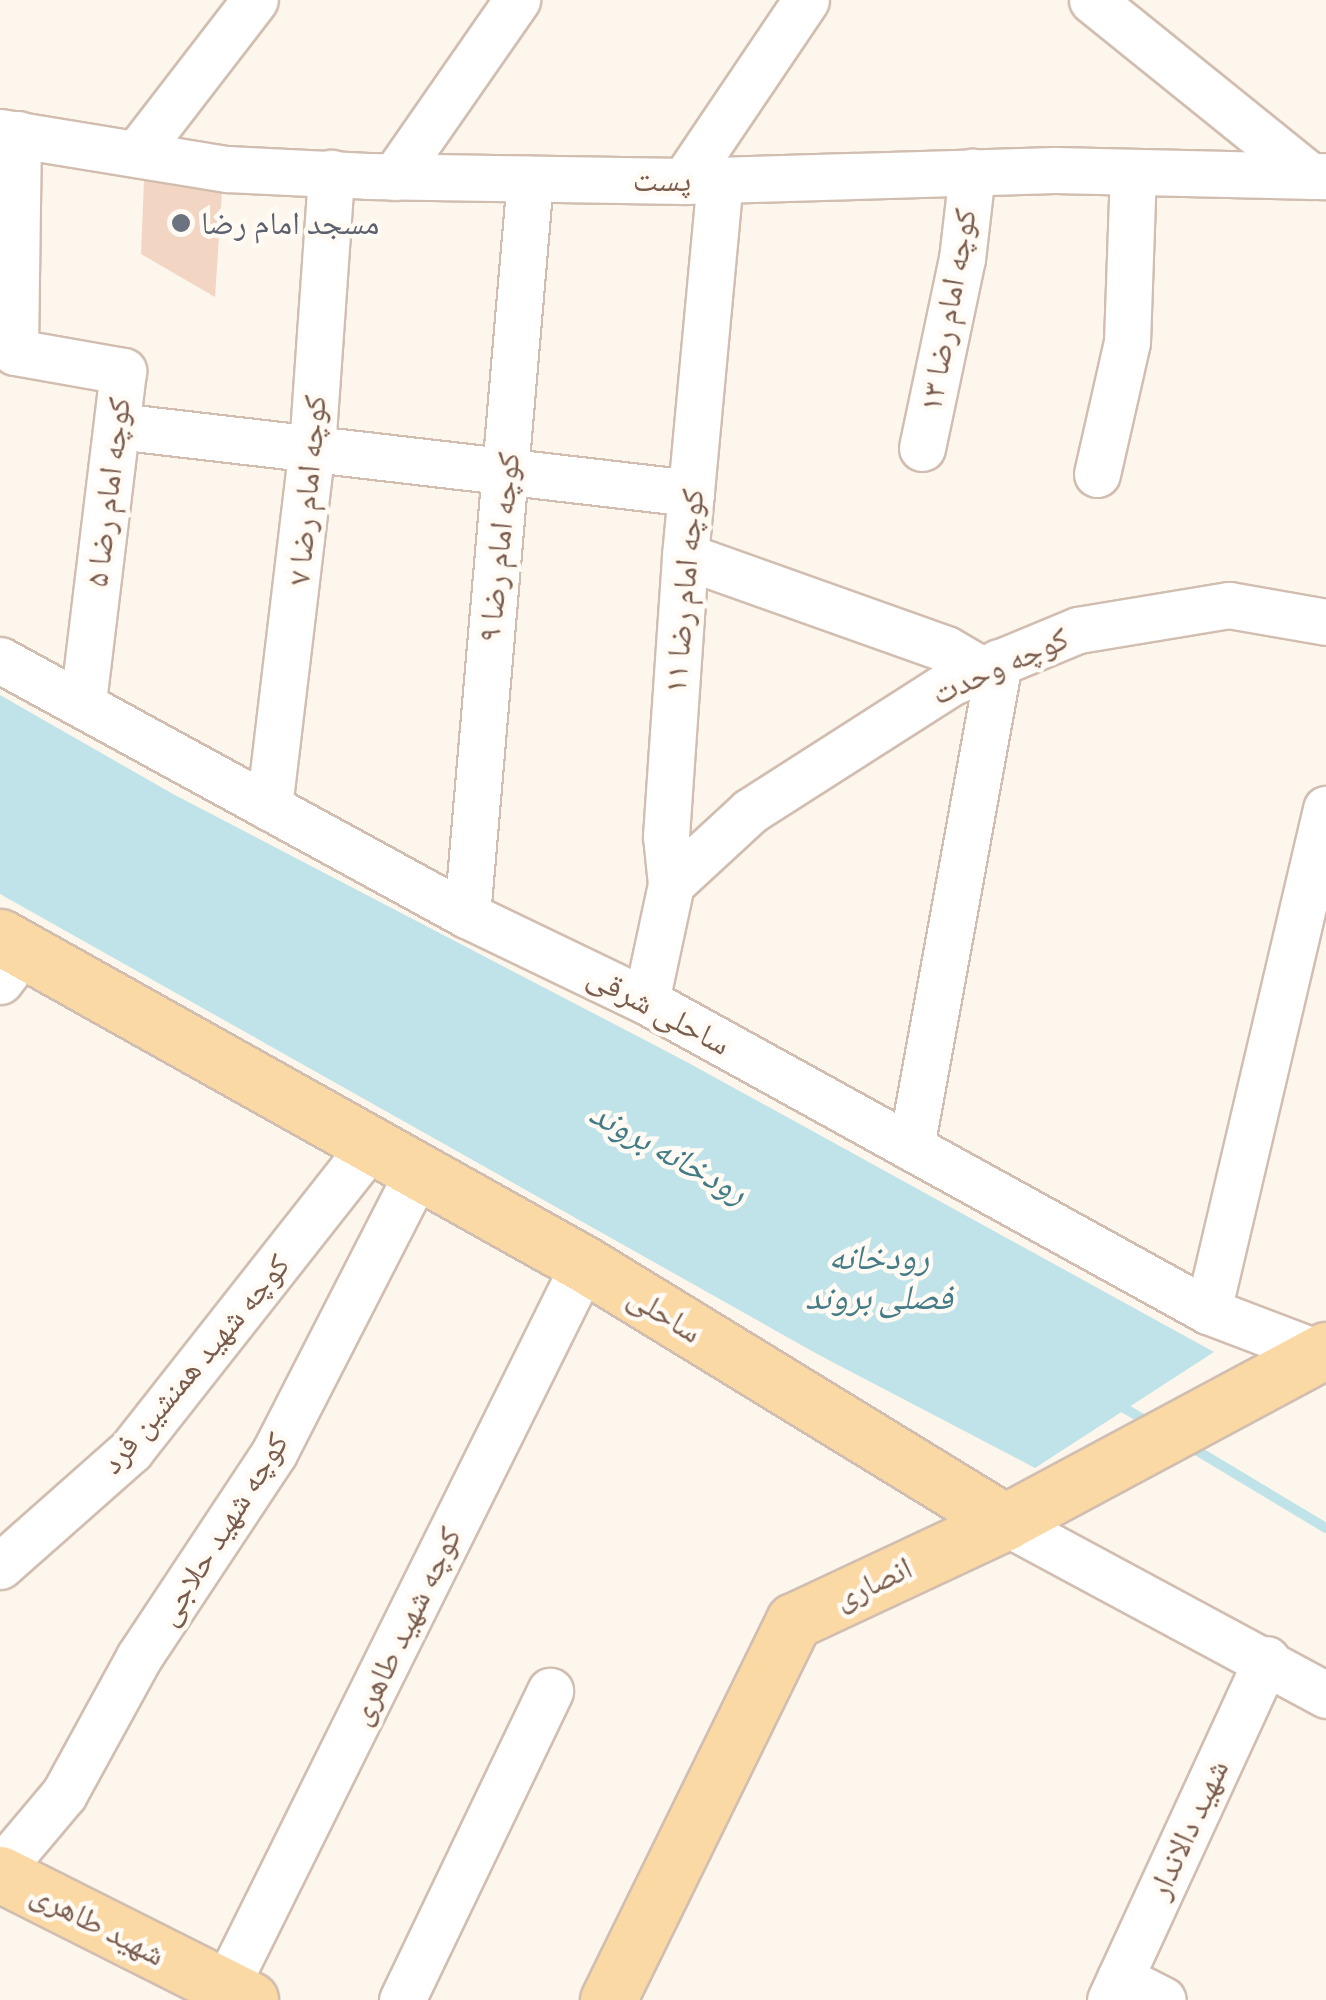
<!DOCTYPE html>
<html>
<head>
<meta charset="utf-8">
<style>
  body { margin:0 }
  #map { position:relative; width:1326px; height:2000px; overflow:hidden; background:#fdf6ec; font-family:Cabin,"Noto Naskh Arabic",sans-serif }
  div>[style] { position:absolute }
  .water>* { inset:0; background:#bfe3e8 }
  .stream>* { height:10px; margin:-5px; padding:0 5px; transform-origin:5px; border-radius:5px; background:#bfe3e8 }
  .building>* { inset:0; background:#f3d5c3 }
  .roads { filter:drop-shadow(2px 0 #d1beb0) drop-shadow(-2px 0 #d1beb0) drop-shadow(0 2px #d1beb0) drop-shadow(0 -2px #d1beb0) }
  .minor>* { height:45px; margin:-22.5px; padding:0 22.5px; transform-origin:22.5px; border-radius:22.5px; background:#fff }
  .major>* { height:55px; margin:-27.5px; padding:0 27.5px; transform-origin:27.5px; border-radius:27.5px; background:#fbd9a5 }
  .dots>* { width:28px; height:28px; translate:-50% -50%; box-sizing:border-box; border:5px solid #fffaf3; border-radius:50% }
  span { translate:-50% -50%; white-space:nowrap; text-align:center; line-height:1.15; -webkit-text-stroke:9px #fffaf3; paint-order:stroke }
  .street-label { font-size:32px; color:#7a5c4d }
  .worship-label { font-size:32px; color:#5b616d }
  .left { translate:0 -50%; text-align:left }
  .water-label { font-size:35px; color:#437c86; font-style:italic }
</style>
</head>
<body>
<div id="map">
  <div class="water">
    <div style="clip-path:polygon(0 695px,173px 794px,685px 1061px,1214px 1352px,1035px 1468px,819px 1355px,0 894px)"></div>
  </div>
  <div class="stream">
    <div style="left:1117px;top:1404px;width:38px;rotate:30deg"></div>
    <div style="left:1186px;top:1444px;width:163px;rotate:31deg"></div>
  </div>
  <div class="building">
    <div style="clip-path:polygon(144px 180px,222px 192px,215px 297px,141px 254px)"></div>
  </div>
  <div class="roads">
    <div class="minor">
      <div style="left:1092px;top:0;width:280px;rotate:38.9deg"></div>
      <div style="left:0;top:132px;width:230px;rotate:9.3deg"></div>
      <div style="left:227px;top:169px;width:141px;rotate:2.8deg"></div>
      <div style="left:368px;top:176px;width:316px;rotate:0.9deg"></div>
      <div style="left:684px;top:181px;width:371px;rotate:-1.7deg"></div>
      <div style="left:1055px;top:170px;width:271px;rotate:1.3deg"></div>
      <div style="left:18px;top:134px;width:218px;rotate:90.8deg"></div>
      <div style="left:15px;top:352px;width:110px;rotate:10deg"></div>
      <div style="left:123px;top:371px;width:331px;rotate:96.9deg"></div>
      <div style="left:137px;top:153px;width:193px;rotate:-52.4deg"></div>
      <div style="left:394px;top:177px;width:216px;rotate:-55.2deg"></div>
      <div style="left:684px;top:181px;width:218px;rotate:-56deg"></div>
      <div style="left:117px;top:426px;width:578px;rotate:6.66deg"></div>
      <div style="left:922px;top:448px;width:193px;rotate:-78.1deg"></div>
      <div style="left:962px;top:259px;width:88px;rotate:-83.4deg"></div>
      <div style="left:1097px;top:474px;width:135px;rotate:-77.2deg"></div>
      <div style="left:1127px;top:342px;width:169px;rotate:-88deg"></div>
      <div style="left:685px;top:556px;width:277px;rotate:19.6deg"></div>
      <div style="left:946px;top:649px;width:42px;rotate:30.3deg"></div>
      <div style="left:0;top:660px;width:532px;rotate:28.64deg"></div>
      <div style="left:467px;top:915px;width:199px;rotate:25.7deg"></div>
      <div style="left:646px;top:1001px;width:642px;rotate:28.88deg"></div>
      <div style="left:1208px;top:1311px;width:121px;rotate:20.8deg"></div>
      <div style="left:269px;top:807px;width:362px;rotate:-83.2deg"></div>
      <div style="left:312px;top:448px;width:276px;rotate:-86deg"></div>
      <div style="left:671px;top:884px;width:108px;rotate:-42.7deg"></div>
      <div style="left:750px;top:811px;width:237px;rotate:-32.6deg"></div>
      <div style="left:950px;top:683px;width:139px;rotate:-22.5deg"></div>
      <div style="left:1078px;top:630px;width:153px;rotate:-9.4deg"></div>
      <div style="left:1229px;top:605px;width:98px;rotate:9.9deg"></div>
      <div style="left:467px;top:915px;width:739px;rotate:-85.11deg"></div>
      <div style="left:0;top:981px;width:39px;rotate:-53deg"></div>
      <div style="left:646px;top:1001px;width:120px;rotate:-77.9deg"></div>
      <div style="left:671px;top:884px;width:48px;rotate:-95.9deg"></div>
      <div style="left:666px;top:836px;width:281px;rotate:-86.1deg"></div>
      <div style="left:685px;top:556px;width:378px;rotate:-84.7deg"></div>
      <div style="left:911px;top:1147px;width:493px;rotate:-79.7deg"></div>
      <div style="left:1208px;top:1311px;width:516px;rotate:-76.77deg"></div>
      <div style="left:1005px;top:1522px;width:365px;rotate:28.3deg"></div>
      <div style="left:0;top:1566px;width:175px;rotate:-41.5deg"></div>
      <div style="left:131px;top:1450px;width:388px;rotate:-51.8deg"></div>
      <div style="left:0;top:1870px;width:99px;rotate:-49.9deg"></div>
      <div style="left:64px;top:1794px;width:156px;rotate:-61.3deg"></div>
      <div style="left:139px;top:1657px;width:245px;rotate:-56.5deg"></div>
      <div style="left:274px;top:1453px;width:317px;rotate:-62.9deg"></div>
      <div style="left:1120px;top:1978px;width:48px;rotate:27.1deg"></div>
      <div style="left:225px;top:1988px;width:808px;rotate:-63.63deg"></div>
      <div style="left:402px;top:2000px;width:343px;rotate:-64.4deg"></div>
      <div style="left:1110px;top:2000px;width:375px;rotate:-65.3deg"></div>
    </div>
    <div class="major">
      <div style="left:0;top:937px;width:669px;rotate:29.25deg"></div>
      <div style="left:584px;top:1264px;width:494px;rotate:31.5deg"></div>
      <div style="left:0;top:1874px;width:280px;rotate:26.7deg"></div>
      <div style="left:608px;top:2000px;width:422px;rotate:-63.9deg"></div>
      <div style="left:794px;top:1621px;width:233px;rotate:-25.1deg"></div>
      <div style="left:1005px;top:1522px;width:364px;rotate:-28.2deg"></div>
    </div>
  </div>
  <div class="dots">
    <div style="left:181px;top:223px;background:#6b7280"></div>
  </div>
  <div class="street-label">
    <span style="left:662px;top:180px">پست</span>
    <span style="left:948px;top:310px;rotate:-80deg">کوچه امام رضا ۱۳</span>
    <span style="left:307px;top:490px;rotate:-85deg">کوچه امام رضا ۷</span>
    <span style="left:108px;top:492px;rotate:-83deg">کوچه امام رضا ۵</span>
    <span style="left:499px;top:547px;rotate:-84deg">کوچه امام رضا ۹</span>
    <span style="left:684px;top:591px;rotate:-85deg">کوچه امام رضا ۱۱</span>
    <span style="left:1000px;top:666px;rotate:-24deg">کوچه وحدت</span>
    <span style="left:659px;top:1010px;rotate:28deg">ساحلی شرقی</span>
    <span style="left:665px;top:1314px;rotate:32deg">ساحلی</span>
    <span style="left:195px;top:1364px;rotate:-50deg">کوچه شهید همنشین فرد</span>
    <span style="left:222px;top:1529px;rotate:-58deg">کوچه شهید حلاجی</span>
    <span style="left:873px;top:1583px;rotate:-25deg">انصاری</span>
    <span style="left:405px;top:1626px;rotate:-64deg">کوچه شهید طاهری</span>
    <span style="left:1188px;top:1829px;rotate:-65deg">شهید دالاندار</span>
    <span style="left:98px;top:1924px;rotate:27deg">شهید طاهری</span>
  </div>
  <div class="worship-label">
    <span class="left" style="left:201px;top:223px">مسجد امام رضا</span>
  </div>
  <div class="water-label">
    <span style="left:669px;top:1152px;rotate:29deg">رودخانه بروند</span>
    <span style="left:879px;top:1277px">رودخانه<br>فصلی بروند</span>
  </div>
</div>
</body>
</html>
